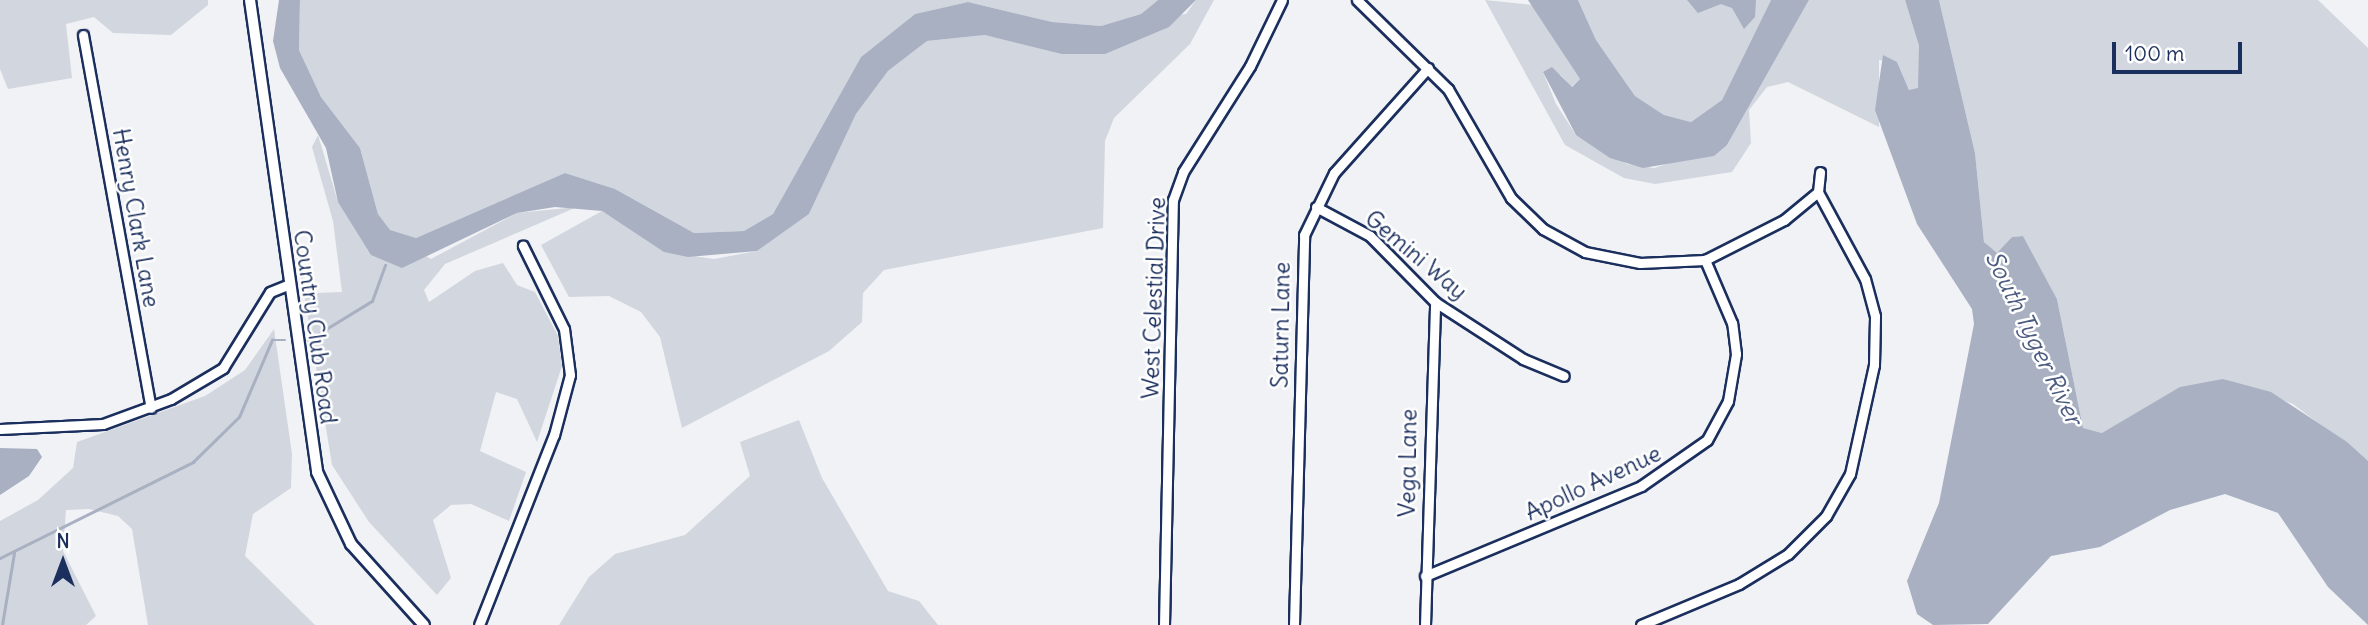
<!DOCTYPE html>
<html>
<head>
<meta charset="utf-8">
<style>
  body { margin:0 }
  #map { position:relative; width:2368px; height:625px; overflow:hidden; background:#f1f2f5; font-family:Delius,sans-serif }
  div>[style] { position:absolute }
  .green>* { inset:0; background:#d2d6df }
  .water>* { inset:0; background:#a8b0c2 }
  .stream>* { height:2.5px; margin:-1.25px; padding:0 1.25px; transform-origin:1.25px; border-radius:1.25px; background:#a8b0c2 }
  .roads { filter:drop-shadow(2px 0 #1b2f5e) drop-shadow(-2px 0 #1b2f5e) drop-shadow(0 2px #1b2f5e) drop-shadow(0 -2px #1b2f5e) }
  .minor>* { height:9px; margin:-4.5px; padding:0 4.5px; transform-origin:4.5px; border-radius:4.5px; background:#fff }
  .tertiary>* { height:10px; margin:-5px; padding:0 5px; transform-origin:5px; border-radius:5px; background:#fff }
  span { translate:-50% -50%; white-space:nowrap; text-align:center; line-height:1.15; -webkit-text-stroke:5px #fff; paint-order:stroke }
  .street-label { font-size:23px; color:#1b2f5e }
  .water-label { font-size:24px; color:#4c5c81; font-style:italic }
  .north { position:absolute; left:28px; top:527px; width:70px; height:70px; -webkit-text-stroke:5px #fff; paint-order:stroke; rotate:0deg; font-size:19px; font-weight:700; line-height:28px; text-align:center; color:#1b2f5e }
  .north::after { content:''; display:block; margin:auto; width:24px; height:32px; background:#1b2f5e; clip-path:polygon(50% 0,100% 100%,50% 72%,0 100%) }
  .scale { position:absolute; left:2112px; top:42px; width:130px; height:32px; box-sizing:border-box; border:4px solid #1b2f5e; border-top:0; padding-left:9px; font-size:21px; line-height:24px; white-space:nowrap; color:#1b2f5e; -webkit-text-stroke:5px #fff; paint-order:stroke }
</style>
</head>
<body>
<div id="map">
  <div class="green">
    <div style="clip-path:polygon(0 0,208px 0,208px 5px,171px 35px,113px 33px,94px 17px,66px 24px,72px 78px,8px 89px,0 69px)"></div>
    <div style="clip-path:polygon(300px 0,1158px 0,1141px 14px,1101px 26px,1051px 22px,968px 2px,915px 14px,861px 57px,773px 214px,744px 231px,694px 233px,615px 189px,565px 173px,416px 238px,389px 230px,378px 214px,360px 148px,321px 97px,299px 50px)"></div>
    <div style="clip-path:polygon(1196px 0,1214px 0,1190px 44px,1114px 118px,1105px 141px,1103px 228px,884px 270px,863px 293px,862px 322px,829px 351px,682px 428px,660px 337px,641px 312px,609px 296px,569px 297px,541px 245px,602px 211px,665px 252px,714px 259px,757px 251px,809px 214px,856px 114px,888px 71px,927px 41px,985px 35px,1016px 41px,1186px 14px)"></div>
    <div style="clip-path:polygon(1485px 0,1533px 5px,1580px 79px,1571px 87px,1561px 75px,1543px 72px,1556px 104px,1576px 135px,1627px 164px,1654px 168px,1727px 145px,1809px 0,1905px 0,1919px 46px,1920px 81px,1916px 93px,1909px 90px,1897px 62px,1879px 60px,1879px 127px,1788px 82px,1767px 87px,1749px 110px,1751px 143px,1732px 172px,1655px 184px,1624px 178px,1565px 145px)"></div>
    <div style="clip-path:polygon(1578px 0,1771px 0,1722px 100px,1691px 122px,1664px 115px,1635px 96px,1596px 40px)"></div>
    <div style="clip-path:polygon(1939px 0,2318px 0,2368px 48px,2368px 461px,2293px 404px,2223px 379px,2102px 433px,2083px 428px,2057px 299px,2023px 236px,2012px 237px,1997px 254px,1984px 242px,1975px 153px)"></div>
    <div style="clip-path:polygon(318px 135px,338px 202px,431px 259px,517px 213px,577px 207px,445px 264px,424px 290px,429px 302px,475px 271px,503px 263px,517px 285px,535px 292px,558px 336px,562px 366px,537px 442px,517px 399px,496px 392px,480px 451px,526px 472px,509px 521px,471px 504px,451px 505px,433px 520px,451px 578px,437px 595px,369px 522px,332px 465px,301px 275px,317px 293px,342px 292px,333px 221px,312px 147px)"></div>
    <div style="clip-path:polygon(274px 329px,292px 454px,291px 488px,253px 514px,245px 556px,315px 625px,148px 625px,132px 529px,118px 516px,89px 509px,66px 510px,63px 551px,96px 616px,86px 625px,0 625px,0 521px,38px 500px,73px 468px,77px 442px,205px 396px,245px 370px)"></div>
    <div style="clip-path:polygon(799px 420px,822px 478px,888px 591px,919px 601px,938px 625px,559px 625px,589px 577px,615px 554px,685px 535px,750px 476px,740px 442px)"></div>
  </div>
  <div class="water">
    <div style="clip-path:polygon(279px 0,300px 0,299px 50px,321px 97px,360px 148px,378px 214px,390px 230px,416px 238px,565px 173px,615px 189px,694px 233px,744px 231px,773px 214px,861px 57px,915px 14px,968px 2px,1052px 22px,1101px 26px,1141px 14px,1158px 0,1196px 0,1169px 27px,1105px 54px,1062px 54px,985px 35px,927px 41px,888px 71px,856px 114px,809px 214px,757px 251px,688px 257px,664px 252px,602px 211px,555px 207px,517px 213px,402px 268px,371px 255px,338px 202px,326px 148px,280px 68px,273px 41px)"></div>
    <div style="clip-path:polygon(1528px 0,1578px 0,1596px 40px,1635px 96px,1664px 115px,1691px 122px,1722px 100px,1771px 0,1809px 0,1727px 145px,1714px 156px,1643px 168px,1610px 158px,1576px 135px,1543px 72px,1552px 67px,1572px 87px,1580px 79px)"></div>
    <div style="clip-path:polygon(1687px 0,1756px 0,1755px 17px,1744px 29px,1732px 8px,1721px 4px,1698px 13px)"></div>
    <div style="clip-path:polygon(1905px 0,1939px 0,1975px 153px,1984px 242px,1997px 253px,2012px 237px,2023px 236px,2057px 299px,2083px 428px,2102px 433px,2180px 387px,2223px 379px,2271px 392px,2347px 442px,2368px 461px,2368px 625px,2328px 587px,2278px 513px,2225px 494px,2170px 510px,2100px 547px,2051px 556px,1988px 624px,1933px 625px,1917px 614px,1907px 581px,1939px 503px,1974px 324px,1972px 309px,1917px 224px,1875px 110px,1883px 55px,1897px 62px,1909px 90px,1918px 88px,1919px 46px)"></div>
    <div style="clip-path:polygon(0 448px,37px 449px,42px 457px,29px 476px,0 495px)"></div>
  </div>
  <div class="stream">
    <div style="left:308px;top:340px;width:75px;rotate:-31.4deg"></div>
    <div style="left:372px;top:301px;width:38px;rotate:-70deg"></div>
    <div style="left:0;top:558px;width:216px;rotate:-26.4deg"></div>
    <div style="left:193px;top:462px;width:64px;rotate:-44.4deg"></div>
    <div style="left:239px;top:417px;width:84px;rotate:-66.8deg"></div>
    <div style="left:272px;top:340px;width:13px"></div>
    <div style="left:2px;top:625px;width:73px;rotate:-80.5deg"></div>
  </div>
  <div class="roads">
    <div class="minor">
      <div style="left:1357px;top:0;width:127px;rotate:44.4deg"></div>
      <div style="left:1448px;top:89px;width:126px;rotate:60deg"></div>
      <div style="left:1511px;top:198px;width:45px;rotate:44.1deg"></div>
      <div style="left:1543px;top:229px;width:48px;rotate:28.7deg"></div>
      <div style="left:1585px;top:252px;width:56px;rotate:11.3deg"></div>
      <div style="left:1640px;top:263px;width:65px;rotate:-2.6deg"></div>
      <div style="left:1705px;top:260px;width:89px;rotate:-26.9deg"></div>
      <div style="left:1784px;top:220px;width:44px;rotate:-39.5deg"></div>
      <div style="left:1818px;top:192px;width:20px;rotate:-84deg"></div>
      <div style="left:83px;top:35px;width:379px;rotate:79.7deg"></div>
      <div style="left:1316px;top:207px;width:61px;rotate:28.2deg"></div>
      <div style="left:1370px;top:236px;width:93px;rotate:45.4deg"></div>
      <div style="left:1435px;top:302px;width:105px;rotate:32.9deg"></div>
      <div style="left:1523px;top:359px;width:44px;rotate:22.5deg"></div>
      <div style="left:0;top:429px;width:103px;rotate:-2.8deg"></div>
      <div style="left:103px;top:424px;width:72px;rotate:-20.2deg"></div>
      <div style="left:171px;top:399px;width:61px;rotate:-30.8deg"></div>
      <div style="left:223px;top:368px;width:89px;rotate:-58.3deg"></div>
      <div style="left:270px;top:292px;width:18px;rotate:-22deg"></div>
      <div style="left:1425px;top:576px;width:234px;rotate:-22.6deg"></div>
      <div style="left:1641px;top:486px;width:80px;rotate:-34.9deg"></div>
      <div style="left:1707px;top:440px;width:44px;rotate:-61.7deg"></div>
      <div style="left:1728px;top:401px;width:48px;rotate:-80.3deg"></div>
      <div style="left:1736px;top:354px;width:31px;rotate:-97deg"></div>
      <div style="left:1732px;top:323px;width:69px;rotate:-113.2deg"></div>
      <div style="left:479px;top:625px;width:204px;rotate:-68.5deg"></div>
      <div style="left:554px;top:435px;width:62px;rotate:-75.1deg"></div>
      <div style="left:570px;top:375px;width:46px;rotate:-97.4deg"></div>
      <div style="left:564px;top:329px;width:93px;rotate:-116.3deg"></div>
      <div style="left:1164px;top:625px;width:425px;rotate:-88.8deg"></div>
      <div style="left:1173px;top:200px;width:30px;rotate:-70deg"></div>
      <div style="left:1183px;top:172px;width:125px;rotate:-57.7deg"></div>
      <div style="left:1250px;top:66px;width:73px;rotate:-64.1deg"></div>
      <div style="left:1294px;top:625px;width:390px;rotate:-88.5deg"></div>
      <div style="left:1304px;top:235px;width:69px;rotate:-64.2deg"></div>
      <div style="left:1334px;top:173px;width:141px;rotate:-48.2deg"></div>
      <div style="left:1425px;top:625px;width:323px;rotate:-88.2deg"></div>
      <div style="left:1641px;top:625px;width:106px;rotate:-22.7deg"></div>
      <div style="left:1739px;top:584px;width:57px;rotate:-31.5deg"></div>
      <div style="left:1788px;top:554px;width:54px;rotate:-45deg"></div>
      <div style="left:1826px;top:516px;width:48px;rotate:-60.3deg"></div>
      <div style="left:1850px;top:474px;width:112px;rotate:-77.6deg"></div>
      <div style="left:1874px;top:365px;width:49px;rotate:-88.8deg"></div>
      <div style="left:1875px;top:316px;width:38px;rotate:-105deg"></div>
      <div style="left:1865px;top:279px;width:99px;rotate:-118.4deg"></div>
    </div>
    <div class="tertiary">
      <div style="left:250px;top:0;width:477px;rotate:81.9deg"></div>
      <div style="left:317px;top:472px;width:80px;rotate:64.7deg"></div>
      <div style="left:351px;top:544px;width:109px;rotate:48deg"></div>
    </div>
  </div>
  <div class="street-label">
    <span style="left:136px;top:218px;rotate:80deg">Henry Clark Lane</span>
    <span style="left:1416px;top:255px;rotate:40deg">Gemini Way</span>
    <span style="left:1154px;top:298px;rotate:-88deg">West Celestial Drive</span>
    <span style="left:1281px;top:325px;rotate:-89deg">Saturn Lane</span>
    <span style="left:315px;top:327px;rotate:82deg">Country Club Road</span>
    <span style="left:1408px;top:463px;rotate:-89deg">Vega Lane</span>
    <span style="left:1593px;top:483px;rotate:-25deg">Apollo Avenue</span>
  </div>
  <div class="water-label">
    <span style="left:2034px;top:338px;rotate:64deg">South Tyger River</span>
  </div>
  <div class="north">N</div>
  <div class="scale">100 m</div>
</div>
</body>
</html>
